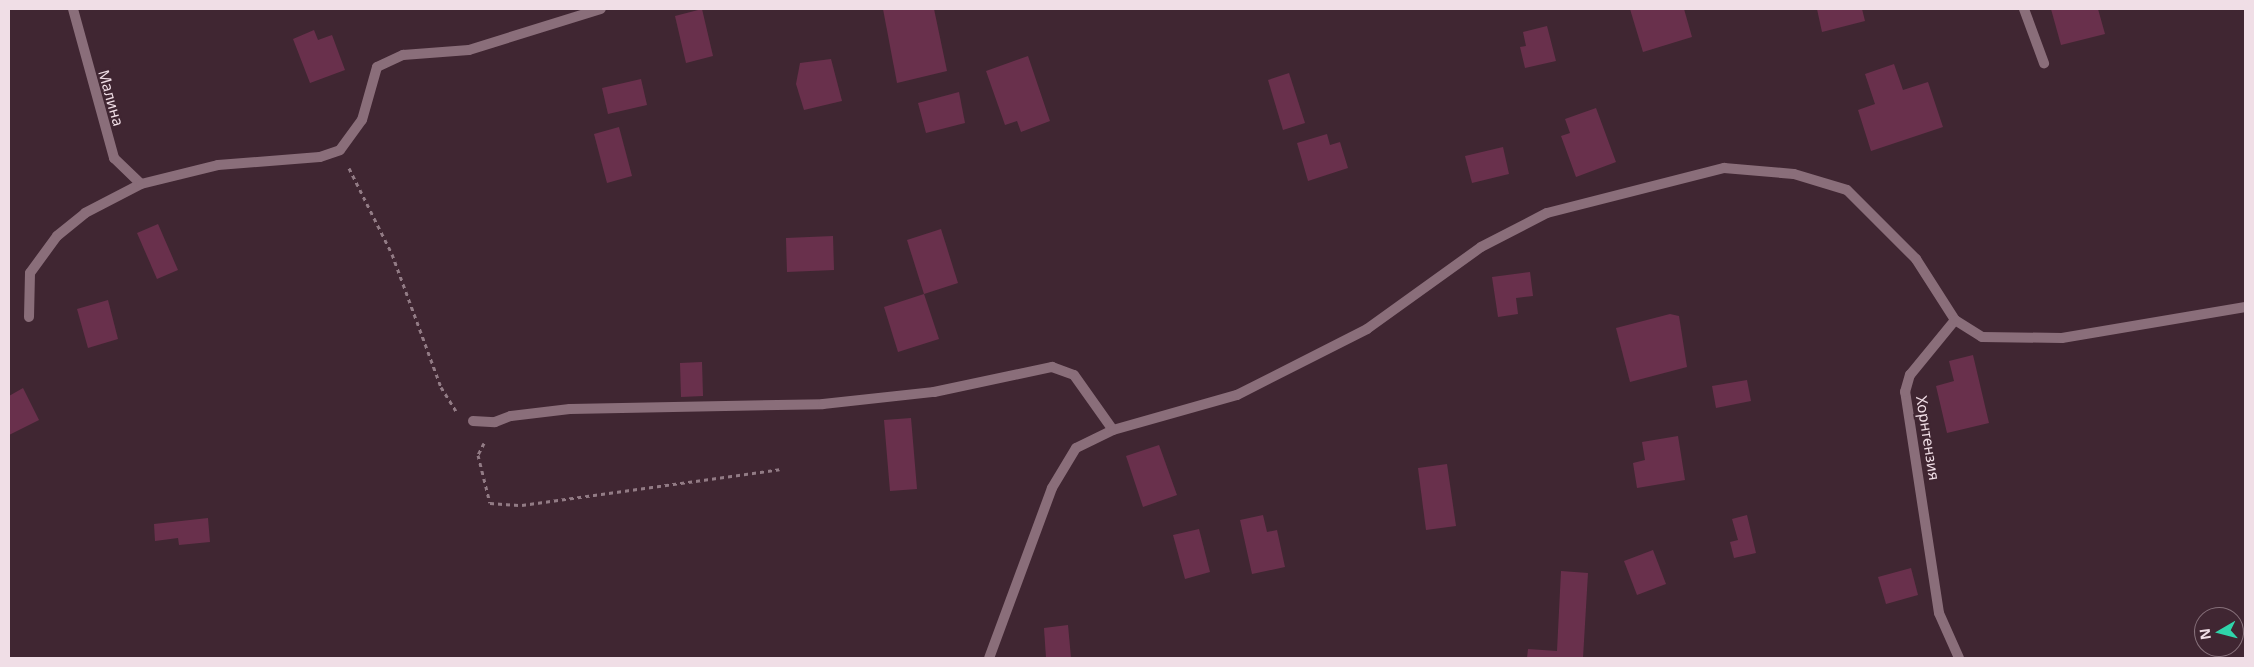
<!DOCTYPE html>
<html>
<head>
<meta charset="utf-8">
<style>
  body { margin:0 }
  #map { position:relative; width:2254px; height:667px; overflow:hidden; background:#402632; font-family:"Noto Sans",sans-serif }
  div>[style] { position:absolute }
  .building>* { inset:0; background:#69304c }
  .path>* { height:3px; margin-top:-1.5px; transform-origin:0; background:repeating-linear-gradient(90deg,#927b85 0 4px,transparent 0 8px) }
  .lane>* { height:10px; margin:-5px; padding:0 5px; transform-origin:5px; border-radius:5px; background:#8a6e7a }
  .street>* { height:10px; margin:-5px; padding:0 5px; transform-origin:5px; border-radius:5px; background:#8a6e7a }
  span { translate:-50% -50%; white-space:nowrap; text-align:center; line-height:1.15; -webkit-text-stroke:4px #402632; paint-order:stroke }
  .street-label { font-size:15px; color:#f0dee6 }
  .frame { position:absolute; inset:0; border:10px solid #f0dee6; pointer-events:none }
  .north { position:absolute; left:2194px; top:607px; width:50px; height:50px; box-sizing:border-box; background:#402632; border:1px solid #86707a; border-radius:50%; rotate:262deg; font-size:14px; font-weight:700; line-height:20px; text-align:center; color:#f0dee6 }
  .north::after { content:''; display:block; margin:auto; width:18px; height:22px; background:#2fd4aa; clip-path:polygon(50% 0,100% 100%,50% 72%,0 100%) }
</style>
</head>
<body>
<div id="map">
  <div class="building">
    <div style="clip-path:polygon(702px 9px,713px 56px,686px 63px,675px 16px)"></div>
    <div style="clip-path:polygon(883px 9px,934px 9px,947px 71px,897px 83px)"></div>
    <div style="clip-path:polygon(1630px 9px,1684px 9px,1692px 37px,1643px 52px)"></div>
    <div style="clip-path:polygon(1817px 9px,1862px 9px,1865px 21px,1822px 32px)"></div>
    <div style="clip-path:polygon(2051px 9px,2098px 9px,2105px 34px,2061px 45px)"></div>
    <div style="clip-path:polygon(1547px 26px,1556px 61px,1525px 68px,1520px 47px,1526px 46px,1523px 32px)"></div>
    <div style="clip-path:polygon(314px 30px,318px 40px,332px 35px,345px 70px,310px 83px,293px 39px)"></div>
    <div style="clip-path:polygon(1028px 56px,1050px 121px,1021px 132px,1017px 121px,1005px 125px,986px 71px)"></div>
    <div style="clip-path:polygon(831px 59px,842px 101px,804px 110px,796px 84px,800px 63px)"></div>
    <div style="clip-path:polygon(1894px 64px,1903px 90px,1928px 82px,1943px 127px,1871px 151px,1858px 110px,1875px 104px,1865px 74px)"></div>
    <div style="clip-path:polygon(1289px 73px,1305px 123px,1283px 130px,1268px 80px)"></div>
    <div style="clip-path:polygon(641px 79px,647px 105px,608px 114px,602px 88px)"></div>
    <div style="clip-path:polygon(959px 92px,965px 123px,926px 133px,918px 103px)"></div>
    <div style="clip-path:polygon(1596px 108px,1616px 162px,1576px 177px,1561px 136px,1570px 133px,1565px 119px)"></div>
    <div style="clip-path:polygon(619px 127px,632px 176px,607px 183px,594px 134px)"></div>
    <div style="clip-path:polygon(1327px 134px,1330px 145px,1340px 142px,1348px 168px,1308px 181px,1297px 143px)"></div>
    <div style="clip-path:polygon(1503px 147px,1509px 174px,1472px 183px,1465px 156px)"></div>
    <div style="clip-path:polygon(158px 224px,178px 270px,157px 279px,137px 233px)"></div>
    <div style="clip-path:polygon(941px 229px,958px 283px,924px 294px,907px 240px)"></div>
    <div style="clip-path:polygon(833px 236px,834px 270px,787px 272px,786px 238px)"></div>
    <div style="clip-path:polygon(1530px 272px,1533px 296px,1516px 298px,1518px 314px,1498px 317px,1492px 277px)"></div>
    <div style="clip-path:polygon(924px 294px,939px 339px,898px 352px,884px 307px)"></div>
    <div style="clip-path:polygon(108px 300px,118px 339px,88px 348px,77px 309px)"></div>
    <div style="clip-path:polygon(1670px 314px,1679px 316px,1687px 367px,1630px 382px,1616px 328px)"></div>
    <div style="clip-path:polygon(1973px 355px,1989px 423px,1947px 433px,1936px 386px,1954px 381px,1949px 361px)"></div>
    <div style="clip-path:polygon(702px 362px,703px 396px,681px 397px,680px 363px)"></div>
    <div style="clip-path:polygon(1747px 380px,1751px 401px,1716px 408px,1712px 386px)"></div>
    <div style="clip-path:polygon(23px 388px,39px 420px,9px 435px,9px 396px)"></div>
    <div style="clip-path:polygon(911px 418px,917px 489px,890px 491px,884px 420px)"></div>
    <div style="clip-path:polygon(1678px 436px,1685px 480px,1637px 488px,1633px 463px,1645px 460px,1642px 442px)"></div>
    <div style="clip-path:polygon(1159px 445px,1177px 495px,1143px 507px,1126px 456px)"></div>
    <div style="clip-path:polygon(1447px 464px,1456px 526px,1426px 530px,1418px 468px)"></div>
    <div style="clip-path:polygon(1263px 515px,1267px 532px,1277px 530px,1285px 567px,1252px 574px,1240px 520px)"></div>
    <div style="clip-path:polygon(1747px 515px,1756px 553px,1734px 558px,1730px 542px,1738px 540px,1732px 519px)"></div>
    <div style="clip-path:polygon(208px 518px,210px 542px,179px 545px,178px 538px,155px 541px,154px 524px)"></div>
    <div style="clip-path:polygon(1199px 529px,1210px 572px,1185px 579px,1173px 535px)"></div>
    <div style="clip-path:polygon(1653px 550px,1666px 584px,1637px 595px,1624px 561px)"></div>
    <div style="clip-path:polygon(1911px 568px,1918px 595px,1886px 604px,1878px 577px)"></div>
    <div style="clip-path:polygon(1561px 571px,1588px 573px,1583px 658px,1527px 658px,1528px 649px,1557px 651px)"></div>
    <div style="clip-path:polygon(1068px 625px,1071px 658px,1046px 658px,1044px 628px)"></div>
  </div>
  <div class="path">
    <div style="left:349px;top:168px;width:96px;rotate:63.4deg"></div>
    <div style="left:392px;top:254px;width:142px;rotate:69.8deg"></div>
    <div style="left:441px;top:387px;width:28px;rotate:58deg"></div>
    <div style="left:484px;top:443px;width:13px;rotate:117deg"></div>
    <div style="left:478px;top:455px;width:49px;rotate:76deg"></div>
    <div style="left:490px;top:503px;width:32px;rotate:4deg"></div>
    <div style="left:522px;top:505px;width:260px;rotate:-7.9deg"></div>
  </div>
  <div class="lane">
    <div style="left:2024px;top:9px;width:58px;rotate:69.7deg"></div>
    <div style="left:473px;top:421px;width:22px;rotate:3deg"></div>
    <div style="left:495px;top:422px;width:17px;rotate:-21deg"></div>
    <div style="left:511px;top:416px;width:59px;rotate:-6.8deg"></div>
    <div style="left:570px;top:409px;width:253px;rotate:-1.1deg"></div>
    <div style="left:823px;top:404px;width:112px;rotate:-6.2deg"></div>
    <div style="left:934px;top:392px;width:121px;rotate:-12deg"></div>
    <div style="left:1052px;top:367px;width:23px;rotate:20deg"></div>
    <div style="left:1074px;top:375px;width:67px;rotate:54.7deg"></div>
    <div style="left:1113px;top:430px;width:41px;rotate:154.1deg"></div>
    <div style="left:1076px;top:448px;width:47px;rotate:121deg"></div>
    <div style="left:1052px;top:488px;width:181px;rotate:110.3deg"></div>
  </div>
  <div class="street">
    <div style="left:73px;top:9px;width:155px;rotate:74.6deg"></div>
    <div style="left:114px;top:158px;width:37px;rotate:44deg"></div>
    <div style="left:29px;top:317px;width:44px;rotate:-88.7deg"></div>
    <div style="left:30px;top:273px;width:46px;rotate:-53.9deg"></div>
    <div style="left:57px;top:236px;width:36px;rotate:-39deg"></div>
    <div style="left:85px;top:213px;width:63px;rotate:-27.4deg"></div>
    <div style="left:141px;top:184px;width:79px;rotate:-13.9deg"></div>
    <div style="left:218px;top:165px;width:102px;rotate:-4.5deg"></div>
    <div style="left:320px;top:157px;width:21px;rotate:-19deg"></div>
    <div style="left:340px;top:150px;width:37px;rotate:-54deg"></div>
    <div style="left:362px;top:120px;width:55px;rotate:-74.2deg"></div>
    <div style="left:377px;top:67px;width:29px;rotate:-25deg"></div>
    <div style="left:403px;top:55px;width:66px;rotate:-4.3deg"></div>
    <div style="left:469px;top:50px;width:138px;rotate:-17.3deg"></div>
    <div style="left:1113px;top:430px;width:129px;rotate:-15.8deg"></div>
    <div style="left:1237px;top:395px;width:146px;rotate:-26.9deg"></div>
    <div style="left:1367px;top:329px;width:140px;rotate:-35.7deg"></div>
    <div style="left:1481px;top:247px;width:74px;rotate:-27.3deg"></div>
    <div style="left:1547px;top:213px;width:183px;rotate:-14.3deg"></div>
    <div style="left:1724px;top:168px;width:70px;rotate:4.9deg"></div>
    <div style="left:1794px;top:174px;width:55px;rotate:16.8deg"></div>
    <div style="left:1847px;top:190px;width:98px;rotate:45deg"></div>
    <div style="left:1916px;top:259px;width:72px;rotate:57.4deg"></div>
    <div style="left:1959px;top:658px;width:49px;rotate:-114deg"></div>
    <div style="left:1939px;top:613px;width:224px;rotate:-98.7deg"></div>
    <div style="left:1905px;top:392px;width:18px;rotate:-74deg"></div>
    <div style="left:1910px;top:375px;width:71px;rotate:-50.7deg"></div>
    <div style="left:1955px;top:320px;width:32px;rotate:32deg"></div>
    <div style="left:1982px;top:337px;width:80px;rotate:0.7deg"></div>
    <div style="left:2062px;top:338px;width:186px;rotate:-9.6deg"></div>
  </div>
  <div class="street-label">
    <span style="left:111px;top:98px;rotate:74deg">Малина</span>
    <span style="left:1928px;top:438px;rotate:81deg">Хорнтензия</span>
  </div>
  <div class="frame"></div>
  <div class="north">N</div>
</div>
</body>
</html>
